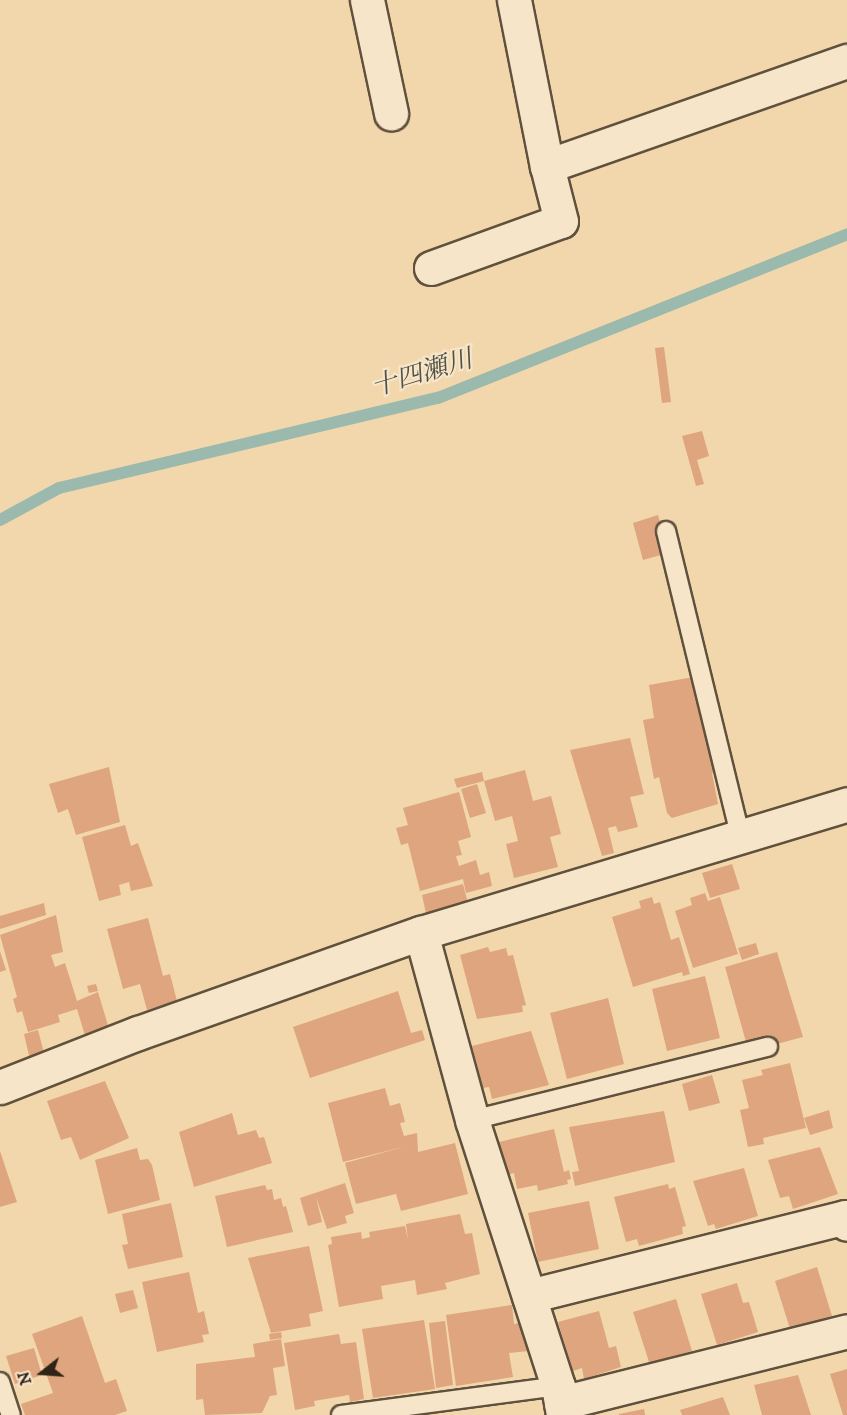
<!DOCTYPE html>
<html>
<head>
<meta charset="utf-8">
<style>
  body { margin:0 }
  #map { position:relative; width:847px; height:1415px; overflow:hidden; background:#f2d7ac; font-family:"IM FELL DW Pica","Noto Serif JP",serif }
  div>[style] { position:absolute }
  .stream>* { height:12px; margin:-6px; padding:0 6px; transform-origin:6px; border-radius:6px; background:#9bb9ad }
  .building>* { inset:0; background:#dea57e }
  .roads { filter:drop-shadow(2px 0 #60513d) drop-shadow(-2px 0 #60513d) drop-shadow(0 2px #60513d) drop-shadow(0 -2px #60513d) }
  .service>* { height:18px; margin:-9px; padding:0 9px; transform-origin:9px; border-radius:9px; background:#f7e5c9 }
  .minor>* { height:33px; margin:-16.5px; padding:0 16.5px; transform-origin:16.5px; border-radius:16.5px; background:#f7e5c9 }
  span { translate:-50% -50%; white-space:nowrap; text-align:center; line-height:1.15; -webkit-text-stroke:4.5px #f7e5c9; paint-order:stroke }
  .water-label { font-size:26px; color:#505145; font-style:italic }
  .north { position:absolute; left:12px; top:1343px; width:60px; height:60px; -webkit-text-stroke:4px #f7e5c9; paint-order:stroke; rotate:253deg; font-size:16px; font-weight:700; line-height:24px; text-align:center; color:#302418 }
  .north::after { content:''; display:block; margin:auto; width:21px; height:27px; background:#302418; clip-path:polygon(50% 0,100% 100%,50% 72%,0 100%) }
</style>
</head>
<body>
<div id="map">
  <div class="stream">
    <div style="left:0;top:520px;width:67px;rotate:-28.5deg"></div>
    <div style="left:59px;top:488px;width:390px;rotate:-13.4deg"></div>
    <div style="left:438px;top:398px;width:441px;rotate:-21.8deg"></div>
  </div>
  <div class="building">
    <div style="clip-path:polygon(664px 347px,671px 402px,662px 403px,655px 348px)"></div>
    <div style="clip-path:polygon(702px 431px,709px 456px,697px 460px,704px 484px,696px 486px,682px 436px)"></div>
    <div style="clip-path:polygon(658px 515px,668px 553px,643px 560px,633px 523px)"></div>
    <div style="clip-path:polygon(699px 676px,723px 771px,712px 773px,718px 804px,672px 818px,667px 813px,659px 777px,654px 779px,643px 720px,654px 718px,649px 685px)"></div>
    <div style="clip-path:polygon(630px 738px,644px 794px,630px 797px,638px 827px,618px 832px,616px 826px,608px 828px,614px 853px,602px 856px,570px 750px)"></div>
    <div style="clip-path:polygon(109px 767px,120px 822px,76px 835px,68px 809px,58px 813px,49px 784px)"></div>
    <div style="clip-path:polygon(525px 770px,533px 801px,551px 796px,561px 834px,550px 837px,558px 867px,514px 878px,506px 844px,518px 841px,512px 816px,495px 821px,484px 781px,457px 788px,454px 779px,482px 772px,484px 781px)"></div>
    <div style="clip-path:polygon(477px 784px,486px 813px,470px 818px,461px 789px)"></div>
    <div style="clip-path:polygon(459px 792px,471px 837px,458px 841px,462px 855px,456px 856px,459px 866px,476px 860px,480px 875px,489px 872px,492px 886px,466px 893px,463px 879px,420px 891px,408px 843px,401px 845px,396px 828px,408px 825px,403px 808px)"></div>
    <div style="clip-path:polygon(125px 825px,131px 846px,138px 843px,153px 886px,131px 891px,129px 882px,119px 885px,121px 895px,99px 901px,82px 837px)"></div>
    <div style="clip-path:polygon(732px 864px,740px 889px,710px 898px,702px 873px)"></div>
    <div style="clip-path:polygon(463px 884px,468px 903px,427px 918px,422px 895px)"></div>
    <div style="clip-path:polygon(705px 893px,708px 901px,720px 897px,738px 954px,693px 968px,675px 911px,692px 905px,690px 898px)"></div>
    <div style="clip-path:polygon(652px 897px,654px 904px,660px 902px,671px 940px,679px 937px,690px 974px,683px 976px,682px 972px,633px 987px,612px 917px,641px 908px,639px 901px)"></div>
    <div style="clip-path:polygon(44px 903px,46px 915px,0 929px,0 916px)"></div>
    <div style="clip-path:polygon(56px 915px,63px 952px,51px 955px,55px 967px,65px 963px,77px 1001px,98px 992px,110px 1032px,86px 1039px,77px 1009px,58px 1015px,60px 1022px,28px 1032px,22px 1011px,17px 1013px,13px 999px,17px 997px,0 935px)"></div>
    <div style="clip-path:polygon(148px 918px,163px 976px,170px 974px,177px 1001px,147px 1010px,140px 984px,123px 989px,107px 929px)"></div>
    <div style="clip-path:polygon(756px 943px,759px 954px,742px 960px,738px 948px)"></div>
    <div style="clip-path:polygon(488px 947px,490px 952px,506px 948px,508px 956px,513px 955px,526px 1005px,522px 1006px,523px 1012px,477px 1019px,460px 955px)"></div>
    <div style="clip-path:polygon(0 951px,6px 970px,0 972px)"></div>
    <div style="clip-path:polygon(777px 952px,803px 1037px,773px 1045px,770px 1035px,746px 1042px,725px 967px)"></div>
    <div style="clip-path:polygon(705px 976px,720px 1038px,667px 1051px,652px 989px)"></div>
    <div style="clip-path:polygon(96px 984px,98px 991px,89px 993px,87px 986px)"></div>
    <div style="clip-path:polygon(398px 991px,411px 1033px,422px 1030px,425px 1040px,310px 1078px,293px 1027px)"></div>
    <div style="clip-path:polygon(608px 998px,624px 1064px,567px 1079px,550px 1013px)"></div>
    <div style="clip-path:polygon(38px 1030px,45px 1057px,30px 1060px,24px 1034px)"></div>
    <div style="clip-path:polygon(531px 1031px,549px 1085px,492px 1099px,489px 1087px,483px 1088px,472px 1046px)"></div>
    <div style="clip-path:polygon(790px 1063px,806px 1128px,763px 1138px,764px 1144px,748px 1147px,740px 1110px,749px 1108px,742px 1080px,763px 1075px,761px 1070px)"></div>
    <div style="clip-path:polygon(712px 1075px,720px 1103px,689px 1111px,682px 1084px)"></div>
    <div style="clip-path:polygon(105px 1081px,129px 1138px,80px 1160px,71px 1137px,61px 1140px,47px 1101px)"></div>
    <div style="clip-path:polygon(385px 1088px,390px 1106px,400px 1103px,405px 1122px,400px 1123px,404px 1136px,417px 1133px,418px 1152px,455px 1143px,468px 1194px,401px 1211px,396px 1194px,356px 1204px,345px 1163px,407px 1146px,343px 1162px,328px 1103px)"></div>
    <div style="clip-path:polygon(829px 1110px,833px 1128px,810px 1135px,804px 1118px)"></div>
    <div style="clip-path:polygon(664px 1111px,675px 1162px,575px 1186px,572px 1172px,579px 1171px,569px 1127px)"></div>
    <div style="clip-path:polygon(232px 1113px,238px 1135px,256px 1130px,259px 1138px,264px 1137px,272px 1163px,194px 1187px,179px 1132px)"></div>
    <div style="clip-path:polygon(554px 1129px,564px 1172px,569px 1170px,571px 1179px,567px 1180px,568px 1184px,538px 1191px,537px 1185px,517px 1189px,514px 1173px,507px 1175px,499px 1142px)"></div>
    <div style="clip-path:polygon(820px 1147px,838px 1194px,793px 1209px,789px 1196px,780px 1198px,768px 1160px)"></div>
    <div style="clip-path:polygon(137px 1148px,140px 1160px,148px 1159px,152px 1165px,160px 1200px,108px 1214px,95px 1160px)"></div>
    <div style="clip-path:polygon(0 1151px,17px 1202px,0 1207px)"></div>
    <div style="clip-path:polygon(744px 1168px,758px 1216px,716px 1229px,714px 1224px,708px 1226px,693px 1181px)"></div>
    <div style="clip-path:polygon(345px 1183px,354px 1213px,345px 1216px,347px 1223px,327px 1229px,316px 1197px,322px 1222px,308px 1226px,300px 1198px)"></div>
    <div style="clip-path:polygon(668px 1184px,669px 1189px,675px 1187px,686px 1226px,682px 1227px,683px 1234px,639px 1246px,637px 1239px,626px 1242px,614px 1197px)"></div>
    <div style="clip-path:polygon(265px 1185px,267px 1190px,272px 1189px,274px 1200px,281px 1198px,283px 1207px,286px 1206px,293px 1232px,227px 1247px,215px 1196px)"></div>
    <div style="clip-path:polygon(589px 1201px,599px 1249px,538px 1262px,528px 1213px)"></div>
    <div style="clip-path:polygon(171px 1203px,183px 1257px,128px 1269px,122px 1245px,128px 1244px,122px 1214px)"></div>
    <div style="clip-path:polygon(460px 1214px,465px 1234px,472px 1233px,480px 1274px,445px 1283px,447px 1289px,417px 1295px,415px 1280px,381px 1286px,383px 1299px,339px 1307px,328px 1245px,332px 1244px,331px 1237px,361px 1232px,362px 1239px,370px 1237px,369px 1232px,405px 1226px,408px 1240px,406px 1224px)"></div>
    <div style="clip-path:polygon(309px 1246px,323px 1311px,309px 1314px,311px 1326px,271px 1333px,248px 1258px)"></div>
    <div style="clip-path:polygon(817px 1267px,832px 1316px,790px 1329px,775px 1281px)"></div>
    <div style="clip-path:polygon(189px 1272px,198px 1313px,204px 1311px,209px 1334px,202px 1335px,204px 1342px,157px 1352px,142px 1282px)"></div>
    <div style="clip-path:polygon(737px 1283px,743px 1303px,749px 1302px,758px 1332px,717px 1345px,701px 1294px)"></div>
    <div style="clip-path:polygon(133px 1290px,138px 1308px,120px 1313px,115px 1294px)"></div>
    <div style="clip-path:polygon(676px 1299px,692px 1351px,650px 1365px,633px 1312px)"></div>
    <div style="clip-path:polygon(512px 1305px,514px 1324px,525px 1322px,529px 1351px,509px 1353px,513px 1377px,456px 1386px,446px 1315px)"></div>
    <div style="clip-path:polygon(599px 1311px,609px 1348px,616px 1346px,621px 1367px,584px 1379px,582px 1368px,573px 1371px,558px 1322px)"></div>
    <div style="clip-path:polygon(82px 1316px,105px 1383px,116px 1379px,127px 1411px,115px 1415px,25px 1415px,21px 1404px,53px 1393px,32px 1334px)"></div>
    <div style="clip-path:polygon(424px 1320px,435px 1389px,373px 1398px,362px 1329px)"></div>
    <div style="clip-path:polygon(445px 1321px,453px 1385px,436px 1388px,429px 1323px)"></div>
    <div style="clip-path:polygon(281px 1332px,282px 1338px,270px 1340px,269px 1334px)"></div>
    <div style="clip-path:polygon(339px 1334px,341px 1344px,356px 1342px,364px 1399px,350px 1402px,349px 1395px,314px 1401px,315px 1406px,295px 1410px,284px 1343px)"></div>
    <div style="clip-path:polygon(281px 1339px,285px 1366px,273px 1368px,277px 1395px,270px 1396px,262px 1413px,205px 1415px,203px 1399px,196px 1400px,196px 1364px,255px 1357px,253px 1344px)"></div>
    <div style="clip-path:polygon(34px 1348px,42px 1375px,15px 1384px,6px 1356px)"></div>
    <div style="clip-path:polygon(847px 1369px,847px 1415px,843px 1415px,830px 1374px)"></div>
    <div style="clip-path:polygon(798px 1375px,811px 1415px,762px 1415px,754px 1385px)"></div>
    <div style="clip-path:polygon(723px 1397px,730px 1415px,682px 1415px,680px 1410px)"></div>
    <div style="clip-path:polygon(644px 1409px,645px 1415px,619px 1415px,619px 1414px)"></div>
  </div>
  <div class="roads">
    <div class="service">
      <div style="left:666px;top:531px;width:313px;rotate:76.3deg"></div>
      <div style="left:472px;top:1120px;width:305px;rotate:-13.9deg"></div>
      <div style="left:0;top:1382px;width:35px;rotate:72deg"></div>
      <div style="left:341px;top:1415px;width:219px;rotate:-7.6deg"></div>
    </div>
    <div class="minor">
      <div style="left:367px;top:0;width:116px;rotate:78deg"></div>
      <div style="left:514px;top:0;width:169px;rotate:78.8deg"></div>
      <div style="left:547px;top:166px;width:318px;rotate:-19.3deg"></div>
      <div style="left:431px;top:268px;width:138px;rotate:-19.9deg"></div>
      <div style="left:561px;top:221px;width:57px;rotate:-104.3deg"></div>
      <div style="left:421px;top:933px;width:194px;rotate:74.7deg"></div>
      <div style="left:472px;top:1120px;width:280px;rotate:72.1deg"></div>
      <div style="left:558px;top:1386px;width:29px;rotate:80deg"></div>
      <div style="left:0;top:1087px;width:148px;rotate:-21.4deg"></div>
      <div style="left:138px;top:1033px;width:300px;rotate:-19.5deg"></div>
      <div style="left:421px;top:933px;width:445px;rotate:-16.8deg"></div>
      <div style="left:529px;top:1296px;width:326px;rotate:-14deg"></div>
      <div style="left:845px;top:1217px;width:7px;rotate:74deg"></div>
      <div style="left:561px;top:1403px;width:295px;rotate:-14.1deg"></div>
    </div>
  </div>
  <div class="water-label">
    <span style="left:422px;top:374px;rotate:-17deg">十四瀬川</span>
  </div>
  <div class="north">N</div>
</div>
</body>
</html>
